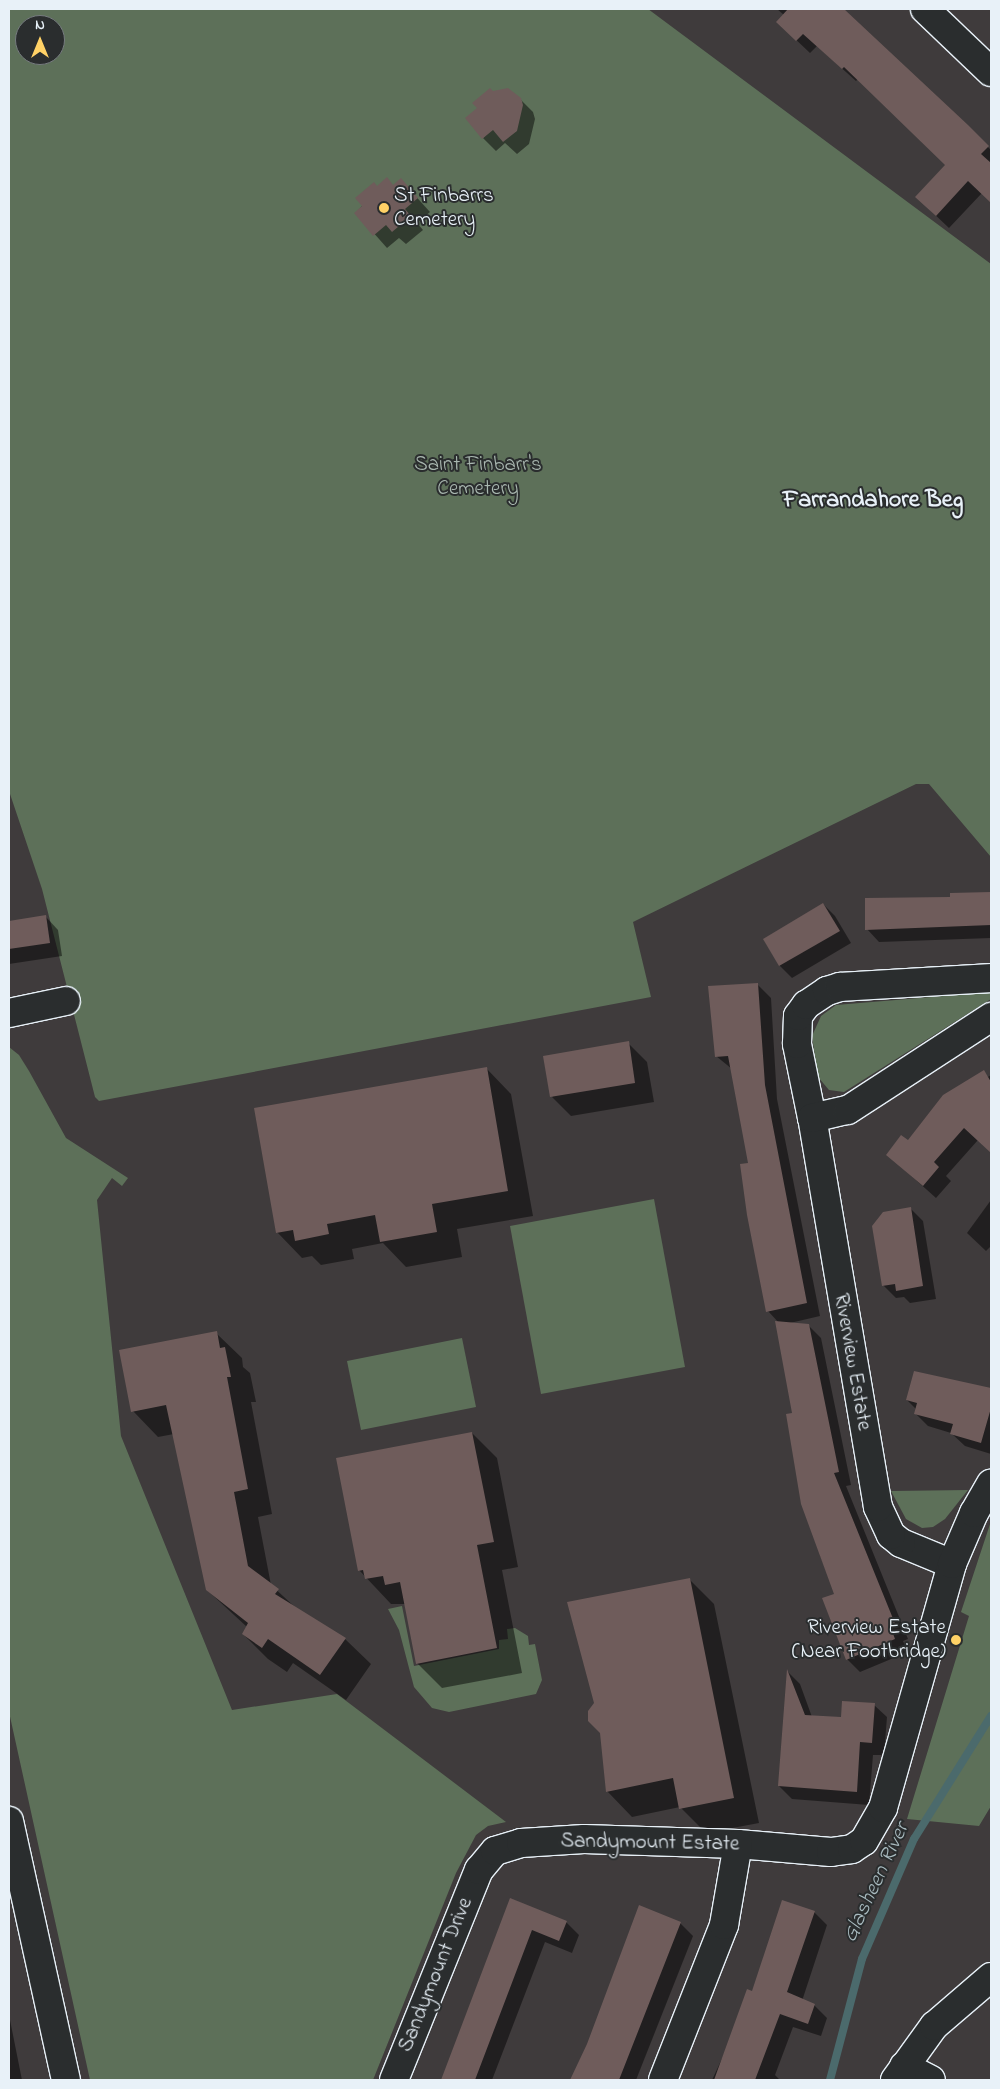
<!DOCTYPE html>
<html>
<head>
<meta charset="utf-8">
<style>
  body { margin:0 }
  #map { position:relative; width:1000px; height:2089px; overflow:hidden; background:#3f3b3c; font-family:"Indie Flower",sans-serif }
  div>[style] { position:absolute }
  .green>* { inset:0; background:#5d7059 }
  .shadow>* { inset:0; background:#0007 }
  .stream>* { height:8px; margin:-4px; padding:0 4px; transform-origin:4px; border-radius:4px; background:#4b6a6c }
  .building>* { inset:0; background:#6f5c5b }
  .roads { filter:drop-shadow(1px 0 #e8f1f8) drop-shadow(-1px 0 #e8f1f8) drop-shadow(0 1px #e8f1f8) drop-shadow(0 -1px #e8f1f8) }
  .street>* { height:28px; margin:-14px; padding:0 14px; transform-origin:14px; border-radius:14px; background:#2a2d2e }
  .secondary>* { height:28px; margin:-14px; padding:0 14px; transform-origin:14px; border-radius:14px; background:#2a2d2e }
  .dots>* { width:14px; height:14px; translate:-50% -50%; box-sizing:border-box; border:2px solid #2a2d2e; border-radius:50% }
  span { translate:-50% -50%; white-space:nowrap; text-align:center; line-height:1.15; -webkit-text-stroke:4px #2a2d2e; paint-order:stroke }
  .poi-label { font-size:21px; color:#e8f1f8 }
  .left { translate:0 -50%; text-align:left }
  .right { translate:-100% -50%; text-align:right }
  .park-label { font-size:21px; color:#a9b7b0 }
  .street-label { font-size:21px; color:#e8f1f8 }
  .water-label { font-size:22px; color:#a9bbc0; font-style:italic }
  .quarter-label { font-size:24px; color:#e8f1f8; font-weight:700 }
  .frame { position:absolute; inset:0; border:10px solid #e8f1f8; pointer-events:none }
  .north { position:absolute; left:15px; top:15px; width:50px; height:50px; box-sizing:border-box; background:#2a2d2e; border:1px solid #767b7f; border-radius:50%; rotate:0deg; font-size:14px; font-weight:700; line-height:20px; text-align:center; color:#e8f1f8 }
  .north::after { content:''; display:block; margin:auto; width:18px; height:22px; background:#ffd166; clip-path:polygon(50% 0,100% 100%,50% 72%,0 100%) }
</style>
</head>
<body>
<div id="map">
  <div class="green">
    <div style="clip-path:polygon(evenodd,9px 9px,648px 9px,991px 264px,991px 857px,929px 784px,916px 784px,633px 922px,651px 997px,99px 1101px,95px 1097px,42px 889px,9px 791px,9px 9px,25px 25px,55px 25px,55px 55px,25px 55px,25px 25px)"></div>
    <div style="clip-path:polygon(991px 992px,991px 999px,844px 1092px,829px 1090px,818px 1077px,812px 1036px,821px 1016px,836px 1005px)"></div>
    <div style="clip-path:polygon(9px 1047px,19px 1055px,29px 1071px,66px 1138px,128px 1178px,122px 1186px,112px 1178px,97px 1200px,121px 1436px,232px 1710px,337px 1694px,506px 1822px,488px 1826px,476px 1835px,456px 1873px,373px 2080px,90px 2080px,9px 1712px)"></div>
    <div style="clip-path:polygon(654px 1199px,685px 1367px,541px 1394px,510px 1226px)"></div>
    <div style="clip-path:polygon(462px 1338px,476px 1407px,361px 1430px,347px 1361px)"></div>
    <div style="clip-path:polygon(968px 1490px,945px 1519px,933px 1527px,922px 1528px,906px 1519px,891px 1491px)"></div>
    <div style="clip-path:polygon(991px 1521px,991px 1806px,979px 1826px,907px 1819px,969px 1616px,961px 1612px)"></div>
    <div style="clip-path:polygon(402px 1606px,414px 1666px,499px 1649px,499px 1640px,508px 1639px,507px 1629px,515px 1628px,528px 1636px,529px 1645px,535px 1644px,542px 1680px,536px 1694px,449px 1712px,432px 1708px,414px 1687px,399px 1630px,388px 1609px)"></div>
  </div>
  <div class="shadow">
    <div style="clip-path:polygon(777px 9px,839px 9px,991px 150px,991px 202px,982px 193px,949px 228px,930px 210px,946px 165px,858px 79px,856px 81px,817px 46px,810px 53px,791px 35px,784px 15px)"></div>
    <div style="clip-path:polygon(520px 99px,533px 112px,535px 119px,529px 144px,517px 154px,505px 143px,496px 151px,483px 138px)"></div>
    <div style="clip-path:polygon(401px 180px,430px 212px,417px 223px,423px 230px,406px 244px,399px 238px,387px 248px,356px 213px,378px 187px,394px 186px)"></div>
    <div style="clip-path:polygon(991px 893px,991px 938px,879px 942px,867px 929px,951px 898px,951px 894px)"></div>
    <div style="clip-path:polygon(823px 904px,835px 916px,851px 943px,792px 978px,780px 966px,764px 940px)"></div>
    <div style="clip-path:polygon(45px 916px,58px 930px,62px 956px,9px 964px,9px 922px)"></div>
    <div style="clip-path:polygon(758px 985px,771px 998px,777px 1099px,820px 1316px,790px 1323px,808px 1325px,821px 1338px,851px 1485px,846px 1486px,908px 1639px,903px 1641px,908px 1652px,860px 1672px,847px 1659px,835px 1594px,820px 1555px,822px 1554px,779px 1323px,768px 1311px,749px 1164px,732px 1069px,716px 1056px)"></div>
    <div style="clip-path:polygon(628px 1043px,647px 1062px,654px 1102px,571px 1116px,552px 1097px)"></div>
    <div style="clip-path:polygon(486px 1068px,511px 1094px,533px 1216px,457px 1229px,462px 1257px,406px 1267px,383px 1243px,352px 1249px,354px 1259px,321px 1265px,312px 1256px,302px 1258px,277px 1232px)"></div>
    <div style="clip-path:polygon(984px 1072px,988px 1077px,991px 1075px,991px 1152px,978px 1140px,946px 1176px,951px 1181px,936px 1198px,888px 1155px,908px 1142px)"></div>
    <div style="clip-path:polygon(991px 1200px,991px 1246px,986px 1251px,967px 1233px)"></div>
    <div style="clip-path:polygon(910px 1208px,923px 1221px,936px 1299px,910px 1303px,904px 1297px,896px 1298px,883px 1285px)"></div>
    <div style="clip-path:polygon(216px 1333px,242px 1358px,243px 1367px,250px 1373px,256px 1402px,251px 1402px,272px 1514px,258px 1517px,271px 1585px,296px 1608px,345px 1639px,371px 1664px,346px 1700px,293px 1663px,287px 1672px,268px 1659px,243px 1634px,247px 1627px,207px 1590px,174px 1434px,158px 1437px,133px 1411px)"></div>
    <div style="clip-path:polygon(915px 1372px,991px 1390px,991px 1454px,965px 1446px,951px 1433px,928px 1426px,915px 1413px,916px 1409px,907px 1400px)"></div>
    <div style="clip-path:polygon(472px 1433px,497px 1458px,518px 1567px,502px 1570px,522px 1673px,442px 1688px,417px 1663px,405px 1604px,391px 1604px,359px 1570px)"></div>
    <div style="clip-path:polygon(689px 1579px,714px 1604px,759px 1823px,706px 1833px,680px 1807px,632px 1817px,607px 1791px,601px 1733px)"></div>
    <div style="clip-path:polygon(788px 1672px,800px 1684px,812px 1717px,842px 1718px,874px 1705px,887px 1717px,884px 1755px,873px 1755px,869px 1805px,792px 1799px,779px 1786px)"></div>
    <div style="clip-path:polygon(511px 1899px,566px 1922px,579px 1935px,572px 1953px,545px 1942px,492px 2080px,443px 2080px)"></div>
    <div style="clip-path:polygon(814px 1912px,827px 1925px,802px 2001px,814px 2005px,827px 2018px,821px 2036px,793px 2027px,775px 2075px,780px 2080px,712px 2080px,753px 1992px)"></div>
    <div style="clip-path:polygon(680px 1923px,693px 1936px,636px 2080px,572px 2080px,588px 2044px)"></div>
    <div style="clip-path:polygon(9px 2015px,22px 2080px,9px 2080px)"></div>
  </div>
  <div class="stream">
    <div style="left:830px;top:2080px;width:125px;rotate:-75.2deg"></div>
    <div style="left:862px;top:1959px;width:131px;rotate:-66.6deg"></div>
    <div style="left:914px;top:1839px;width:145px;rotate:-58deg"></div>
  </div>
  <div class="building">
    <div style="clip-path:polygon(788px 9px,844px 9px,968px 125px,989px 146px,981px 154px,991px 163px,991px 203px,968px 181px,936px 216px,915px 197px,945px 165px,844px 67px,842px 69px,803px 34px,796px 41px,776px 22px)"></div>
    <div style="clip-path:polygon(490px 88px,493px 91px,508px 88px,521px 98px,523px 105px,517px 131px,503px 142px,493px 130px,482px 139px,465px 118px,477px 108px,472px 103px)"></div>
    <div style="clip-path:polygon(387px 177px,393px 185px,401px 178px,418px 198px,405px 209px,411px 216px,392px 232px,386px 225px,373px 236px,354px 213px,362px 206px,355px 198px,374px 182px,377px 186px)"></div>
    <div style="clip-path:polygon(991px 892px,991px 925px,865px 930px,865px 898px,950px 897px,950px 893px)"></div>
    <div style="clip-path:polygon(823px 903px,840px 931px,779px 966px,763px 939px)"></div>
    <div style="clip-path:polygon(46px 915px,50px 943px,9px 949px,9px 921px)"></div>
    <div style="clip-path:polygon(758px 983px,765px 1085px,807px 1303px,766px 1312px,747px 1215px,740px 1164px,748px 1163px,728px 1056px,715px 1057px,708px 986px)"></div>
    <div style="clip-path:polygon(629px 1041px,635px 1083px,550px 1097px,543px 1056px)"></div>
    <div style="clip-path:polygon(487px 1067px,508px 1191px,432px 1204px,437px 1232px,380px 1242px,375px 1215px,327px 1224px,329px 1234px,295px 1241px,293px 1230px,276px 1233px,254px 1108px)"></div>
    <div style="clip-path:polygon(984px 1070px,991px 1082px,991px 1153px,964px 1128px,934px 1162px,939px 1167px,923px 1186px,886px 1155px,901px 1135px,908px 1140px,943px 1095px)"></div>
    <div style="clip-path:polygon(911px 1207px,923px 1286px,896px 1291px,895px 1284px,882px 1286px,872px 1226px,883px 1212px)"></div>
    <div style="clip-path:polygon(775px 1321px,809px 1324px,839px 1472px,834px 1473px,896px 1626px,891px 1628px,895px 1639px,846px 1660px,822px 1598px,834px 1594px,801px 1504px,786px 1414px,792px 1413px)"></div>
    <div style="clip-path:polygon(217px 1331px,220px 1348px,225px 1347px,231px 1377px,227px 1377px,248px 1489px,234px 1492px,248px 1566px,279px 1589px,275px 1594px,346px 1638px,320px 1675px,268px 1639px,262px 1648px,242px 1634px,248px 1623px,206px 1590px,166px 1405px,131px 1412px,119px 1350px)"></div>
    <div style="clip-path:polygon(914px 1371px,991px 1388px,991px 1408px,981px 1443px,950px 1434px,953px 1424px,914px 1414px,917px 1403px,906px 1400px)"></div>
    <div style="clip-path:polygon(472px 1432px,494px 1542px,477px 1545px,497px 1648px,416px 1664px,400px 1582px,385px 1585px,383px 1576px,365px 1579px,363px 1570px,358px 1571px,336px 1458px)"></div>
    <div style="clip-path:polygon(690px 1578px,734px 1798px,679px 1809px,673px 1778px,606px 1792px,600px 1733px,588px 1721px,588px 1711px,594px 1703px,567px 1602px)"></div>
    <div style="clip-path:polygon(787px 1669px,805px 1715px,841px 1717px,842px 1701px,875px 1703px,872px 1743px,860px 1742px,857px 1792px,778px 1786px)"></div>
    <div style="clip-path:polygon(510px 1898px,567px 1921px,559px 1941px,532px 1930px,475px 2080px,441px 2080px)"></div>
    <div style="clip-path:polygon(782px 1900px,815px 1911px,787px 1992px,815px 2004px,808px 2024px,780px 2014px,755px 2080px,714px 2080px,747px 1989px,752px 1991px)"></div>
    <div style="clip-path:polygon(639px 1905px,681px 1922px,619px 2080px,570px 2080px,587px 2044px)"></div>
  </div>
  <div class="roads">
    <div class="street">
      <div style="left:9px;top:1013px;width:58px;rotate:-11.9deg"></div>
      <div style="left:812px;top:1118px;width:76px;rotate:-101.5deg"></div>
      <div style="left:797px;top:1044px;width:28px;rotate:-88deg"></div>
      <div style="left:798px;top:1016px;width:14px;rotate:-54deg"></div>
      <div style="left:806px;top:1005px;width:25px;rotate:-34deg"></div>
      <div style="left:827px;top:991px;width:14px;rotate:-17deg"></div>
      <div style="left:840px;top:987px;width:151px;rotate:-3.4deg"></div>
      <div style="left:952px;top:1564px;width:55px;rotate:-157.6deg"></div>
      <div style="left:901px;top:1543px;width:13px;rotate:-141deg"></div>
      <div style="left:891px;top:1535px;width:31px;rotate:-115deg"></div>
      <div style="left:878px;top:1507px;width:395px;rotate:-99.6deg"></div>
      <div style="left:812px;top:1118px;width:37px;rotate:-13deg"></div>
      <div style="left:848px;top:1110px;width:171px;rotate:-33deg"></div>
      <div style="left:9px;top:1821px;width:265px;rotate:77.6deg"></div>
      <div style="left:904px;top:2066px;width:30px;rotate:27deg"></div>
      <div style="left:394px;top:2080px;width:227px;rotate:-68deg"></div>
      <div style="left:479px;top:1870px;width:25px;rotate:-50deg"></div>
      <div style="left:495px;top:1851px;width:27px;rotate:-17deg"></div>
      <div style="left:521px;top:1843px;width:63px;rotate:-3.6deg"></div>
      <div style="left:584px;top:1839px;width:154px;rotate:1.9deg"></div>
      <div style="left:738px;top:1844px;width:93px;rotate:4.9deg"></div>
      <div style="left:831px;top:1852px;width:21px;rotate:-8deg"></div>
      <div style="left:852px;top:1849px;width:14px;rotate:-34deg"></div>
      <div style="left:864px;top:1841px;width:38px;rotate:-60deg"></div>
      <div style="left:883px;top:1808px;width:254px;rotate:-74.2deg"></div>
      <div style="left:952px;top:1564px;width:56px;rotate:-66.7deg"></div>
      <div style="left:974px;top:1513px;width:34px;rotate:-60deg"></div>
      <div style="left:663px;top:2080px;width:167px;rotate:-68.5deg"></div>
      <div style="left:724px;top:1925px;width:82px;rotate:-80.2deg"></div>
      <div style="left:895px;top:2080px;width:67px;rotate:-54.2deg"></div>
      <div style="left:934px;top:2026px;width:75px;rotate:-40.7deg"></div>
    </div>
    <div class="secondary">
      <div style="left:925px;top:9px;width:91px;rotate:43.7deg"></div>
    </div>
  </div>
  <div class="dots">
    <div style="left:384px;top:208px;background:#ffd166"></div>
    <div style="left:956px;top:1640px;background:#ffd166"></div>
  </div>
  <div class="poi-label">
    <span class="left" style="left:394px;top:208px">St Finbarrs<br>Cemetery</span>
    <span class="right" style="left:946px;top:1640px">Riverview Estate<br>(Near Footbridge)</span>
  </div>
  <div class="park-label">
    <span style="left:478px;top:477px">Saint Finbarr's<br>Cemetery</span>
  </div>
  <div class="street-label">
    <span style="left:852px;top:1362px;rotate:80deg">Riverview Estate</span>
    <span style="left:650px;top:1843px;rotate:1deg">Sandymount Estate</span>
    <span style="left:436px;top:1975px;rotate:-68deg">Sandymount Drive</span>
  </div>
  <div class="water-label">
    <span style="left:877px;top:1883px;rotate:-65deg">Glasheen River</span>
  </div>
  <div class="quarter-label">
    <span style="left:873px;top:501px">Farrandahore Beg</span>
  </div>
  <div class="frame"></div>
  <div class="north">N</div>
</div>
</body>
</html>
